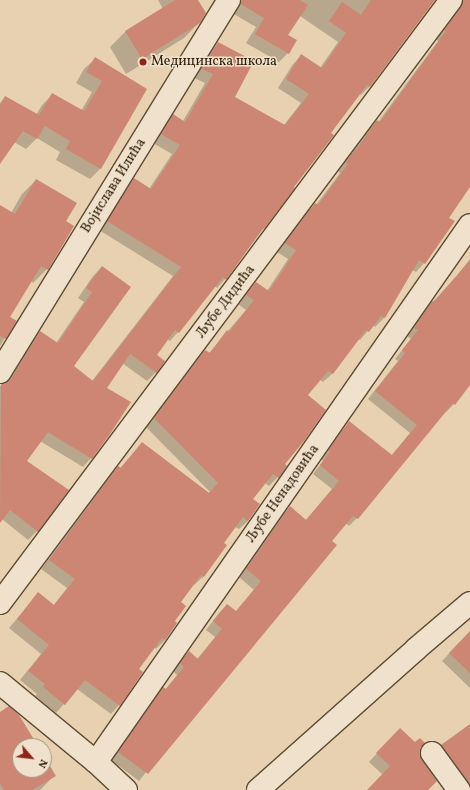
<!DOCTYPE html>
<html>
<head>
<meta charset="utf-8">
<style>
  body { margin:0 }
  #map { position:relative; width:470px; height:790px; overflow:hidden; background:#e7d1b0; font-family:Vollkorn,serif }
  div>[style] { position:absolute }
  .shadow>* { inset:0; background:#0003 }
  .building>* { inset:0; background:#cc8673 }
  .roads { filter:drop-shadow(1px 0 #5e4c33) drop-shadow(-1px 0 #5e4c33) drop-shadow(0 1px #5e4c33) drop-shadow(0 -1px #5e4c33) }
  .minor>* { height:22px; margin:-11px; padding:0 11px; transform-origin:11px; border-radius:11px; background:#efe1cc }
  .dots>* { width:11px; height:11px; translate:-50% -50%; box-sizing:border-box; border:2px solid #efe1cc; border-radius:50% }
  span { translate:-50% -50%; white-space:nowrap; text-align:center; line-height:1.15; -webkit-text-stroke:3px #efe1cc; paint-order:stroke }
  .poi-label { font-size:14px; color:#302009 }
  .left { translate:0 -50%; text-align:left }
  .street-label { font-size:14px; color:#302009 }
  .north { position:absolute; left:12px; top:738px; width:40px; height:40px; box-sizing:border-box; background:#efe1cc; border:1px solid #a3947e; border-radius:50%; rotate:118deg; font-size:11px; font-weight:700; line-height:16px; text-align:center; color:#302009 }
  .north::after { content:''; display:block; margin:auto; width:14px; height:18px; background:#8f2418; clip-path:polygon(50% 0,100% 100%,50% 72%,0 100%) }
</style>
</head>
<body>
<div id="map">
  <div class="shadow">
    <div style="clip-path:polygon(158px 0,197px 0,200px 22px,184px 38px,126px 74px,110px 47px,125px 32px,163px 9px)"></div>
    <div style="clip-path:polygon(240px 0,434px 0,369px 87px,361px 95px,359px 94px,330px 133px,264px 228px,225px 279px,217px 288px,214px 286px,178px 332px,170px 341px,167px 339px,156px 355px,156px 372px,147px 381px,122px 363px,106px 388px,91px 458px,83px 467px,40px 441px,25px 461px,37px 531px,28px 540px,2px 519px,0 521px,0 386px,5px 384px,31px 341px,40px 332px,56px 343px,84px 302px,78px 298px,93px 276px,102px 267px,72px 366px,92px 381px,173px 276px,99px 230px,125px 189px,134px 180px,149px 189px,172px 154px,153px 143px,165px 124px,174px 115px,183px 121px,205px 83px,194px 78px,209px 52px,218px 44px,234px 97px,284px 125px,301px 103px,278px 88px,293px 64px,301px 56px,320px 68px,338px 42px,300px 16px,287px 35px,288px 53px,279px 62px,246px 43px,256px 27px,232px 13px)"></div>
    <div style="clip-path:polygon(451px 0,470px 0,470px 186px,448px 218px,424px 263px,416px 272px,412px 270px,384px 318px,375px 327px,373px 325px,360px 340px,358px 339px,332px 374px,323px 382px,320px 380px,307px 395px,278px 477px,269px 486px,265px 483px,252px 500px,248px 521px,239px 529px,235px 527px,223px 543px,226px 545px,203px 577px,194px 585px,193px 584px,179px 602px,173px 622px,176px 624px,165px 640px,156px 649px,154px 647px,138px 669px,119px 705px,111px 714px,77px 689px,56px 713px,35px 696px,37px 694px,20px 680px,41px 654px,9px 628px,38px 594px,53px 606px,67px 588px,41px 569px,110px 476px,118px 467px,120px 468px,142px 443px,209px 493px,210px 492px,146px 427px,197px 360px,205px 351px,209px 353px,246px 310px,238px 304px,247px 292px,256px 283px,267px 291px,288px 259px,277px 252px,306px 213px,315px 204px,316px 205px,340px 173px,338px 171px,368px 130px,377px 121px,378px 122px,438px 41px,436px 39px,455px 12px)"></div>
    <div style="clip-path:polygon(95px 59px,145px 90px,100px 169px,90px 179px,56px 160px,60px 152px,37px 138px,26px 149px,14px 142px,0 163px,0 103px,5px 97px,36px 115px,42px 105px,52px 95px,81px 111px,92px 92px,76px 83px,84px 69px)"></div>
    <div style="clip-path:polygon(36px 180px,65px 222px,47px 269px,33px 283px,31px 281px,9px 317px,15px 321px,0 346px,0 206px,11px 213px,22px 194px)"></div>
    <div style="clip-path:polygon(470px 259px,470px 382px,454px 404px,446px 412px,445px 411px,357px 518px,349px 526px,346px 523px,139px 781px,111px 760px,156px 696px,164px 688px,165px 690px,177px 675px,173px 671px,181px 660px,189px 652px,197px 659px,215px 637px,206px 630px,219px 613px,227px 605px,236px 612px,254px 590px,239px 577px,282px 515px,290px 507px,306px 520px,332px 489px,313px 474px,323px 461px,321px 459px,339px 433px,350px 422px,391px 456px,410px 433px,368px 399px,398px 361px,395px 359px,411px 339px,407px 336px,425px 310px,456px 277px)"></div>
    <div style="clip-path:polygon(470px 636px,470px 688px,442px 661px,460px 642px)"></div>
    <div style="clip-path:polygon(0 713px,37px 746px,20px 746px,20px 770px,44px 770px,44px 758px,54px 776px,40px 790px,0 790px)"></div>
    <div style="clip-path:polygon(470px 726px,470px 790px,460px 790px,434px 753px)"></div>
    <div style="clip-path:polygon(392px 737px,420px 748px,419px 755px,427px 790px,368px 790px,383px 775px,369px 762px)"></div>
  </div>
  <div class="building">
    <div style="clip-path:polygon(175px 0,198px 0,206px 13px,200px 23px,142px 59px,125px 31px)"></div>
    <div style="clip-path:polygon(241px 0,300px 0,308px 5px,288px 35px,297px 40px,289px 54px,255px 34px,264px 18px,241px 4px)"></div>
    <div style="clip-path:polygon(371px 0,435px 0,370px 87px,367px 85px,331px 133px,334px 135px,294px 187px,295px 188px,264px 229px,263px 228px,226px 280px,223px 277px,179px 333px,175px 330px,157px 355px,165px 361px,157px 373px,130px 354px,107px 388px,131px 402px,110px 434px,92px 459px,48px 432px,27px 461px,69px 490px,38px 532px,10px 510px,0 523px,1px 384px,6px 383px,11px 379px,40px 331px,58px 343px,92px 292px,86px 288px,102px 266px,131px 287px,74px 366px,93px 381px,181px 267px,107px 221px,134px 178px,151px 189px,180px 145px,161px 134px,173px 114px,185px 122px,213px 74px,202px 69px,218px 42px,254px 61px,235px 97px,285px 125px,309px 94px,286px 79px,301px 54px,322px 68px,346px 33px,329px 21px,342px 2px,361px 15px)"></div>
    <div style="clip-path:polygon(463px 0,470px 0,470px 187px,449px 218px,455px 221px,425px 264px,419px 260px,385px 318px,381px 316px,369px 332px,366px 330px,333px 374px,328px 371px,308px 395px,326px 410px,304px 441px,285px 464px,287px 466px,279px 478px,273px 474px,253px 499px,260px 504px,248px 521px,243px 517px,224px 543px,227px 545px,204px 577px,201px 575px,181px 602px,186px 606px,175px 621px,177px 623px,165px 640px,162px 638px,139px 669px,143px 672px,120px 706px,85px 680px,65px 705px,43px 687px,45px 684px,28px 671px,49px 645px,17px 619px,38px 592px,54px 605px,75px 579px,49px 560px,118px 466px,121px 468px,142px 442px,209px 493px,218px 483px,154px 418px,205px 350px,210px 353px,227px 330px,229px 332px,254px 300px,246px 295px,256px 282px,269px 291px,296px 250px,285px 243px,315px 203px,318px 205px,348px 164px,346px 162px,355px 150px,356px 150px,377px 120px,380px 122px,446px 31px,444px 30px,461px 7px)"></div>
    <div style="clip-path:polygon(95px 57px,147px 89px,101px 169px,66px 149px,70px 141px,45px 126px,37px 139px,23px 131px,0 164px,0 105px,5px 96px,39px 115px,52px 93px,84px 111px,102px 81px,86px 72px)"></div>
    <div style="clip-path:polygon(36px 179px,77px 203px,66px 221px,74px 226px,48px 270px,41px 266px,10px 317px,17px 321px,6px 339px,0 336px,0 205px,15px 214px)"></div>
    <div style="clip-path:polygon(470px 260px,470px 385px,455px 405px,453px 403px,358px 519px,353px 516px,332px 541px,337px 545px,148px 774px,118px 752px,163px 687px,166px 689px,184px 667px,180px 663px,189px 651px,198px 659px,222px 629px,213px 621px,227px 604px,236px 611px,261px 581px,246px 569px,290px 506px,306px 520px,339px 481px,320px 465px,330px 452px,328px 451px,347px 424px,349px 421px,392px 455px,417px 425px,375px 391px,405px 353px,402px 350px,418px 330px,414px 328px,432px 301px,434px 302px)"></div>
    <div style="clip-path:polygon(470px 631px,470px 673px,449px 653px)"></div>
    <div style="clip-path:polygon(9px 706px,19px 715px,38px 746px,20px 746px,20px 770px,44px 770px,44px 756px,56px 776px,32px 790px,4px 790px,0 783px,0 712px)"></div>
    <div style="clip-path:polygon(470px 724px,470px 785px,441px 745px)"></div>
    <div style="clip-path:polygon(400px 728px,415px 742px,420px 738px,425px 743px,420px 748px,420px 755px,437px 781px,428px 790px,367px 790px,390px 766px,376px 753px)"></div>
  </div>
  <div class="roads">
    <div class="minor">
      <div style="left:0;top:372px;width:437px;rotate:-58.4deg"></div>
      <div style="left:0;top:603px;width:753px;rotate:-53.21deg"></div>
      <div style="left:0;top:683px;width:124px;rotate:39.5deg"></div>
      <div style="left:96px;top:762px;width:41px;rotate:43deg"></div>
      <div style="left:432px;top:753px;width:46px;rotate:53.9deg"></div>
      <div style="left:96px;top:762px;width:654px;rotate:-55.14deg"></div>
      <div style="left:258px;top:790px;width:212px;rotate:-41.7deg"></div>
      <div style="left:416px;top:649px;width:71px;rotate:-40.4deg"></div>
    </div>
  </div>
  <div class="dots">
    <div style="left:143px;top:62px;background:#8f2418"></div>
  </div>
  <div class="poi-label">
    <span class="left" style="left:151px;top:62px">Медицинска школа</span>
  </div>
  <div class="street-label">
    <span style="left:114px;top:186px;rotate:-58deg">Војислава Илића</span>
    <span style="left:226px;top:302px;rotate:-53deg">Љубе Дидића</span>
    <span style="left:283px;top:494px;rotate:-55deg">Љубе Ненадовића</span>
  </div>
  <div class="north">N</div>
</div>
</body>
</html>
